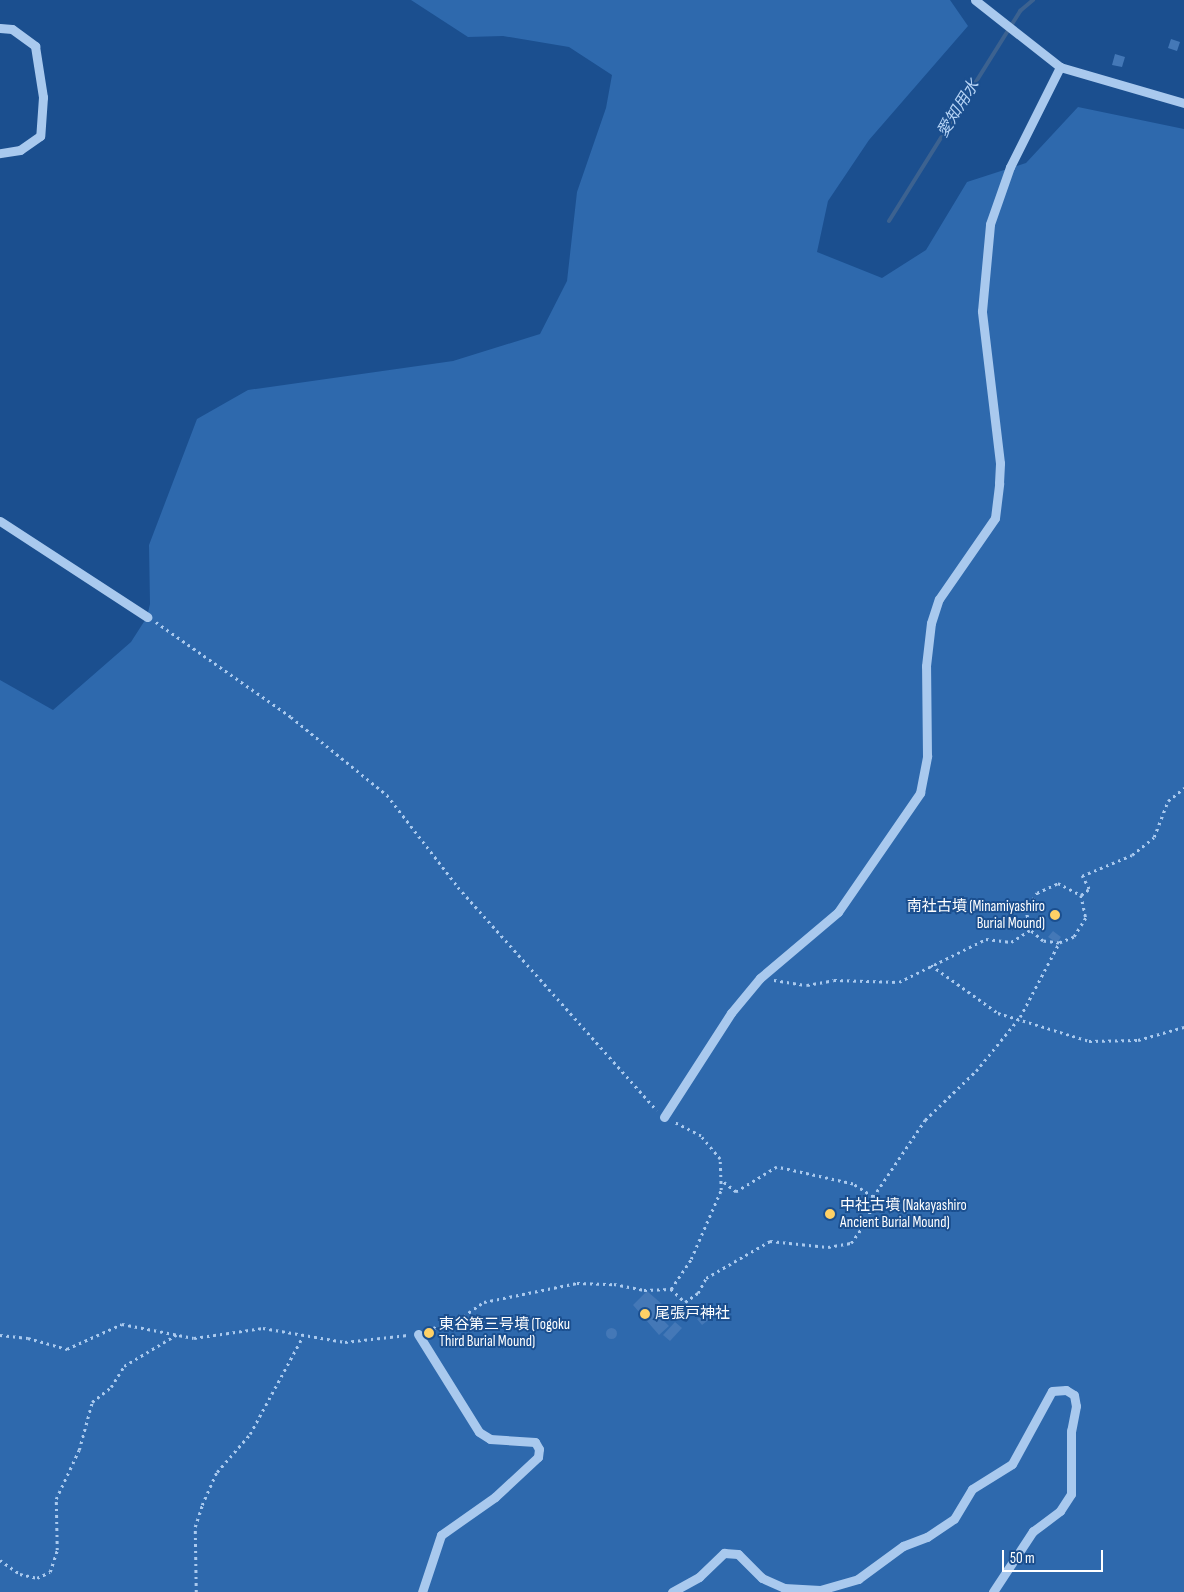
<!DOCTYPE html>
<html>
<head>
<meta charset="utf-8">
<style>
  body { margin:0 }
  #map { position:relative; width:1184px; height:1592px; overflow:hidden; background:#1b4f8f; font-family:"Sofia Sans Condensed","Noto Sans JP",sans-serif }
  div>[style] { position:absolute }
  .green>* { inset:0; background:#2e69ad }
  .stream>* { height:4px; margin:-2px; padding:0 2px; transform-origin:2px; border-radius:2px; background:#3c6290 }
  .building>* { inset:0; background:#4478b7 }
  .round { border-radius:50% }
  .path>* { height:2.5px; margin-top:-1.25px; transform-origin:0; background:repeating-linear-gradient(90deg,#a9c9ee 0 2.5px,transparent 0 6.5px) }
  .minor>* { height:9px; margin:-4.5px; padding:0 4.5px; transform-origin:4.5px; border-radius:4.5px; background:#a9c9ee }
  .dots>* { width:14px; height:14px; translate:-50% -50%; box-sizing:border-box; border:2px solid #1b4f8f; border-radius:50% }
  span { translate:-50% -50%; white-space:nowrap; text-align:center; line-height:1.15; -webkit-text-stroke:4px #1b4f8f; paint-order:stroke }
  .poi-label { font-size:15px; color:#fff }
  .right { translate:-100% -50%; text-align:right }
  .left { translate:0 -50%; text-align:left }
  .water-label { font-size:16px; color:#b5d3f5; font-style:italic }
  .scale { position:absolute; left:1002px; top:1550px; width:101px; height:22px; box-sizing:border-box; border:2px solid #fff; border-top:0; padding-left:6px; font-size:15px; line-height:18px; white-space:nowrap; color:#fff; -webkit-text-stroke:4px #1b4f8f; paint-order:stroke }
</style>
</head>
<body>
<div id="map">
  <div class="green">
    <div style="clip-path:polygon(411px 0,950px 0,968px 26px,869px 140px,828px 201px,817px 252px,882px 278px,926px 250px,967px 182px,1026px 163px,1078px 107px,1184px 129px,1184px 1592px,0 1592px,0 680px,53px 710px,131px 642px,147px 617px,150px 604px,149px 545px,197px 419px,248px 390px,453px 361px,540px 334px,567px 281px,577px 192px,606px 108px,612px 75px,569px 47px,503px 36px,468px 37px)"></div>
  </div>
  <div class="stream">
    <div style="left:889px;top:221px;width:248px;rotate:-58deg"></div>
    <div style="left:1020px;top:11px;width:17px;rotate:-40deg"></div>
  </div>
  <div class="building">
    <div style="clip-path:polygon(1171px 39px,1180px 42px,1177px 51px,1168px 48px)"></div>
    <div style="clip-path:polygon(1115px 54px,1125px 57px,1122px 67px,1112px 65px)"></div>
    <div style="clip-path:polygon(1053px 931px,1061px 937px,1057px 943px,1048px 937px)"></div>
    <div style="clip-path:polygon(647px 1291px,671px 1312px,664px 1321px,669px 1326px,659px 1335px,633px 1305px)"></div>
    <div style="clip-path:polygon(706px 1313px,711px 1318px,702px 1325px,697px 1319px)"></div>
    <div style="clip-path:polygon(675px 1322px,682px 1328px,670px 1341px,663px 1335px)"></div>
    <div class="round" style="left:605.5px;top:1327.5px;width:11px;height:11px"></div>
  </div>
  <div class="path">
    <div style="left:156px;top:622px;width:165px;rotate:35.1deg"></div>
    <div style="left:291px;top:717px;width:124px;rotate:39.1deg"></div>
    <div style="left:387px;top:795px;width:116px;rotate:52.3deg"></div>
    <div style="left:458px;top:887px;width:299px;rotate:48.3deg"></div>
    <div style="left:1081px;top:895px;width:10px;rotate:-37deg"></div>
    <div style="left:1089px;top:889px;width:15px;rotate:-118deg"></div>
    <div style="left:1082px;top:876px;width:54px;rotate:-22.8deg"></div>
    <div style="left:1132px;top:855px;width:28px;rotate:-39deg"></div>
    <div style="left:1154px;top:837px;width:39px;rotate:-69deg"></div>
    <div style="left:1168px;top:801px;width:21px;rotate:-39deg"></div>
    <div style="left:931px;top:965px;width:82px;rotate:35.6deg"></div>
    <div style="left:998px;top:1013px;width:95px;rotate:17.1deg"></div>
    <div style="left:1089px;top:1041px;width:49px;rotate:-1.2deg"></div>
    <div style="left:1138px;top:1040px;width:48px;rotate:-15.8deg"></div>
    <div style="left:774px;top:980px;width:33px;rotate:9deg"></div>
    <div style="left:807px;top:985px;width:27px;rotate:-10deg"></div>
    <div style="left:834px;top:980px;width:65px;rotate:1.8deg"></div>
    <div style="left:899px;top:982px;width:97px;rotate:-26.3deg"></div>
    <div style="left:986px;top:939px;width:25px;rotate:7deg"></div>
    <div style="left:1011px;top:942px;width:22px;rotate:-32deg"></div>
    <div style="left:1030px;top:930px;width:19px;rotate:-102deg"></div>
    <div style="left:1026px;top:911px;width:21px;rotate:-59deg"></div>
    <div style="left:1037px;top:893px;width:23px;rotate:-25deg"></div>
    <div style="left:1058px;top:883px;width:26px;rotate:28deg"></div>
    <div style="left:1081px;top:895px;width:24px;rotate:78deg"></div>
    <div style="left:1086px;top:918px;width:22px;rotate:122deg"></div>
    <div style="left:1074px;top:937px;width:16px;rotate:158deg"></div>
    <div style="left:1059px;top:943px;width:16px;rotate:-173deg"></div>
    <div style="left:1043px;top:941px;width:17px;rotate:-140deg"></div>
    <div style="left:873px;top:1197px;width:93px;rotate:-56deg"></div>
    <div style="left:925px;top:1120px;width:71px;rotate:-43.9deg"></div>
    <div style="left:976px;top:1071px;width:70px;rotate:-50.8deg"></div>
    <div style="left:1020px;top:1017px;width:84px;rotate:-62.2deg"></div>
    <div style="left:671px;top:1289px;width:19px;rotate:43deg"></div>
    <div style="left:685px;top:1302px;width:16px;rotate:-35deg"></div>
    <div style="left:698px;top:1293px;width:17px;rotate:-62deg"></div>
    <div style="left:706px;top:1278px;width:74px;rotate:-30deg"></div>
    <div style="left:770px;top:1241px;width:58px;rotate:5.9deg"></div>
    <div style="left:828px;top:1247px;width:23px;rotate:-10deg"></div>
    <div style="left:851px;top:1243px;width:29px;rotate:-54deg"></div>
    <div style="left:868px;top:1220px;width:24px;rotate:-78deg"></div>
    <div style="left:873px;top:1197px;width:24px;rotate:-147deg"></div>
    <div style="left:853px;top:1184px;width:78px;rotate:-167.4deg"></div>
    <div style="left:777px;top:1167px;width:48px;rotate:148.6deg"></div>
    <div style="left:736px;top:1192px;width:18px;rotate:-142deg"></div>
    <div style="left:427px;top:1330px;width:33px;rotate:-18deg"></div>
    <div style="left:458px;top:1320px;width:32px;rotate:-35deg"></div>
    <div style="left:484px;top:1302px;width:95px;rotate:-11.5deg"></div>
    <div style="left:577px;top:1283px;width:37px;rotate:2deg"></div>
    <div style="left:614px;top:1284px;width:31px;rotate:11deg"></div>
    <div style="left:644px;top:1290px;width:27px;rotate:-2deg"></div>
    <div style="left:671px;top:1289px;width:36px;rotate:-56deg"></div>
    <div style="left:691px;top:1259px;width:75px;rotate:-66.5deg"></div>
    <div style="left:721px;top:1190px;width:31px;rotate:-92deg"></div>
    <div style="left:720px;top:1159px;width:30px;rotate:-130deg"></div>
    <div style="left:701px;top:1136px;width:30px;rotate:-153deg"></div>
    <div style="left:0;top:1335px;width:28px;rotate:6deg"></div>
    <div style="left:28px;top:1338px;width:41px;rotate:15.8deg"></div>
    <div style="left:67px;top:1349px;width:60px;rotate:-24.4deg"></div>
    <div style="left:122px;top:1324px;width:73px;rotate:11deg"></div>
    <div style="left:194px;top:1338px;width:70px;rotate:-8.2deg"></div>
    <div style="left:263px;top:1328px;width:83px;rotate:9.7deg"></div>
    <div style="left:345px;top:1342px;width:63px;rotate:-6.3deg"></div>
    <div style="left:0;top:1560px;width:24px;rotate:35deg"></div>
    <div style="left:20px;top:1574px;width:17px;rotate:13deg"></div>
    <div style="left:37px;top:1578px;width:14px;rotate:-25deg"></div>
    <div style="left:50px;top:1572px;width:23px;rotate:-72deg"></div>
    <div style="left:57px;top:1550px;width:51px;rotate:-91.1deg"></div>
    <div style="left:56px;top:1499px;width:54px;rotate:-64.9deg"></div>
    <div style="left:79px;top:1450px;width:50px;rotate:-74.8deg"></div>
    <div style="left:92px;top:1402px;width:24px;rotate:-38deg"></div>
    <div style="left:111px;top:1387px;width:25px;rotate:-58deg"></div>
    <div style="left:124px;top:1366px;width:61px;rotate:-30.8deg"></div>
    <div style="left:196px;top:1592px;width:65px;rotate:-90.9deg"></div>
    <div style="left:195px;top:1527px;width:23px;rotate:-72deg"></div>
    <div style="left:202px;top:1505px;width:36px;rotate:-66deg"></div>
    <div style="left:217px;top:1472px;width:50px;rotate:-49deg"></div>
    <div style="left:250px;top:1434px;width:109px;rotate:-61.6deg"></div>
  </div>
  <div class="minor">
    <div style="left:975px;top:0;width:108px;rotate:38.2deg"></div>
    <div style="left:1060px;top:67px;width:129px;rotate:16.2deg"></div>
    <div style="left:0;top:28px;width:12px;rotate:5deg"></div>
    <div style="left:12px;top:29px;width:29px;rotate:36deg"></div>
    <div style="left:35px;top:46px;width:52px;rotate:81.1deg"></div>
    <div style="left:43px;top:97px;width:39px;rotate:94deg"></div>
    <div style="left:40px;top:136px;width:24px;rotate:145deg"></div>
    <div style="left:20px;top:150px;width:20px;rotate:171deg"></div>
    <div style="left:0;top:521px;width:176px;rotate:33.1deg"></div>
    <div style="left:664px;top:1117px;width:124px;rotate:-57.2deg"></div>
    <div style="left:731px;top:1013px;width:45px;rotate:-50.4deg"></div>
    <div style="left:760px;top:978px;width:102px;rotate:-40.2deg"></div>
    <div style="left:838px;top:912px;width:145px;rotate:-55.4deg"></div>
    <div style="left:920px;top:793px;width:38px;rotate:-79deg"></div>
    <div style="left:927px;top:756px;width:90px;rotate:-90.6deg"></div>
    <div style="left:926px;top:666px;width:43px;rotate:-83.4deg"></div>
    <div style="left:931px;top:623px;width:25px;rotate:-72deg"></div>
    <div style="left:939px;top:599px;width:98px;rotate:-55.3deg"></div>
    <div style="left:995px;top:518px;width:35px;rotate:-83deg"></div>
    <div style="left:999px;top:483px;width:20px;rotate:-87deg"></div>
    <div style="left:1000px;top:463px;width:153px;rotate:-96.8deg"></div>
    <div style="left:982px;top:311px;width:87px;rotate:-84.7deg"></div>
    <div style="left:990px;top:224px;width:60px;rotate:-70.7deg"></div>
    <div style="left:1010px;top:167px;width:112px;rotate:-63.4deg"></div>
    <div style="left:418px;top:1334px;width:115px;rotate:58.1deg"></div>
    <div style="left:479px;top:1432px;width:13px;rotate:32deg"></div>
    <div style="left:490px;top:1439px;width:45px;rotate:3.8deg"></div>
    <div style="left:535px;top:1442px;width:8px;rotate:60deg"></div>
    <div style="left:539px;top:1449px;width:8px;rotate:97deg"></div>
    <div style="left:538px;top:1457px;width:59px;rotate:137.1deg"></div>
    <div style="left:495px;top:1497px;width:66px;rotate:144.9deg"></div>
    <div style="left:441px;top:1535px;width:60px;rotate:108.4deg"></div>
    <div style="left:672px;top:1592px;width:31px;rotate:-29deg"></div>
    <div style="left:699px;top:1577px;width:35px;rotate:-44deg"></div>
    <div style="left:724px;top:1553px;width:14px;rotate:4deg"></div>
    <div style="left:738px;top:1554px;width:34px;rotate:45deg"></div>
    <div style="left:762px;top:1578px;width:24px;rotate:24deg"></div>
    <div style="left:784px;top:1588px;width:36px;rotate:3deg"></div>
    <div style="left:820px;top:1590px;width:40px;rotate:-16deg"></div>
    <div style="left:858px;top:1579px;width:56px;rotate:-36.3deg"></div>
    <div style="left:903px;top:1546px;width:26px;rotate:-21deg"></div>
    <div style="left:927px;top:1537px;width:32px;rotate:-34deg"></div>
    <div style="left:954px;top:1519px;width:35px;rotate:-59deg"></div>
    <div style="left:972px;top:1489px;width:47px;rotate:-32deg"></div>
    <div style="left:1012px;top:1464px;width:83px;rotate:-61.3deg"></div>
    <div style="left:1052px;top:1391px;width:14px;rotate:-4deg"></div>
    <div style="left:1066px;top:1390px;width:9px;rotate:32deg"></div>
    <div style="left:1074px;top:1395px;width:11px;rotate:80deg"></div>
    <div style="left:1076px;top:1406px;width:25px;rotate:101deg"></div>
    <div style="left:1071px;top:1431px;width:63px;rotate:90deg"></div>
    <div style="left:1071px;top:1494px;width:20px;rotate:123deg"></div>
    <div style="left:1060px;top:1511px;width:34px;rotate:143deg"></div>
    <div style="left:1033px;top:1531px;width:73px;rotate:123.3deg"></div>
  </div>
  <div class="dots">
    <div style="left:1055px;top:915px;background:#ffd166"></div>
    <div style="left:830px;top:1214px;background:#ffd166"></div>
    <div style="left:645px;top:1314px;background:#ffd166"></div>
    <div style="left:429px;top:1333px;background:#ffd166"></div>
  </div>
  <div class="poi-label">
    <span class="right" style="left:1045px;top:915px">南社古墳 (Minamiyashiro<br>Burial Mound)</span>
    <span class="left" style="left:840px;top:1214px">中社古墳 (Nakayashiro<br>Ancient Burial Mound)</span>
    <span class="left" style="left:655px;top:1314px">尾張戸神社</span>
    <span class="left" style="left:439px;top:1333px">東谷第三号墳 (Togoku<br>Third Burial Mound)</span>
  </div>
  <div class="water-label">
    <span style="left:959px;top:109px;rotate:-58deg">愛知用水</span>
  </div>
  <div class="scale">50 m</div>
</div>
</body>
</html>
